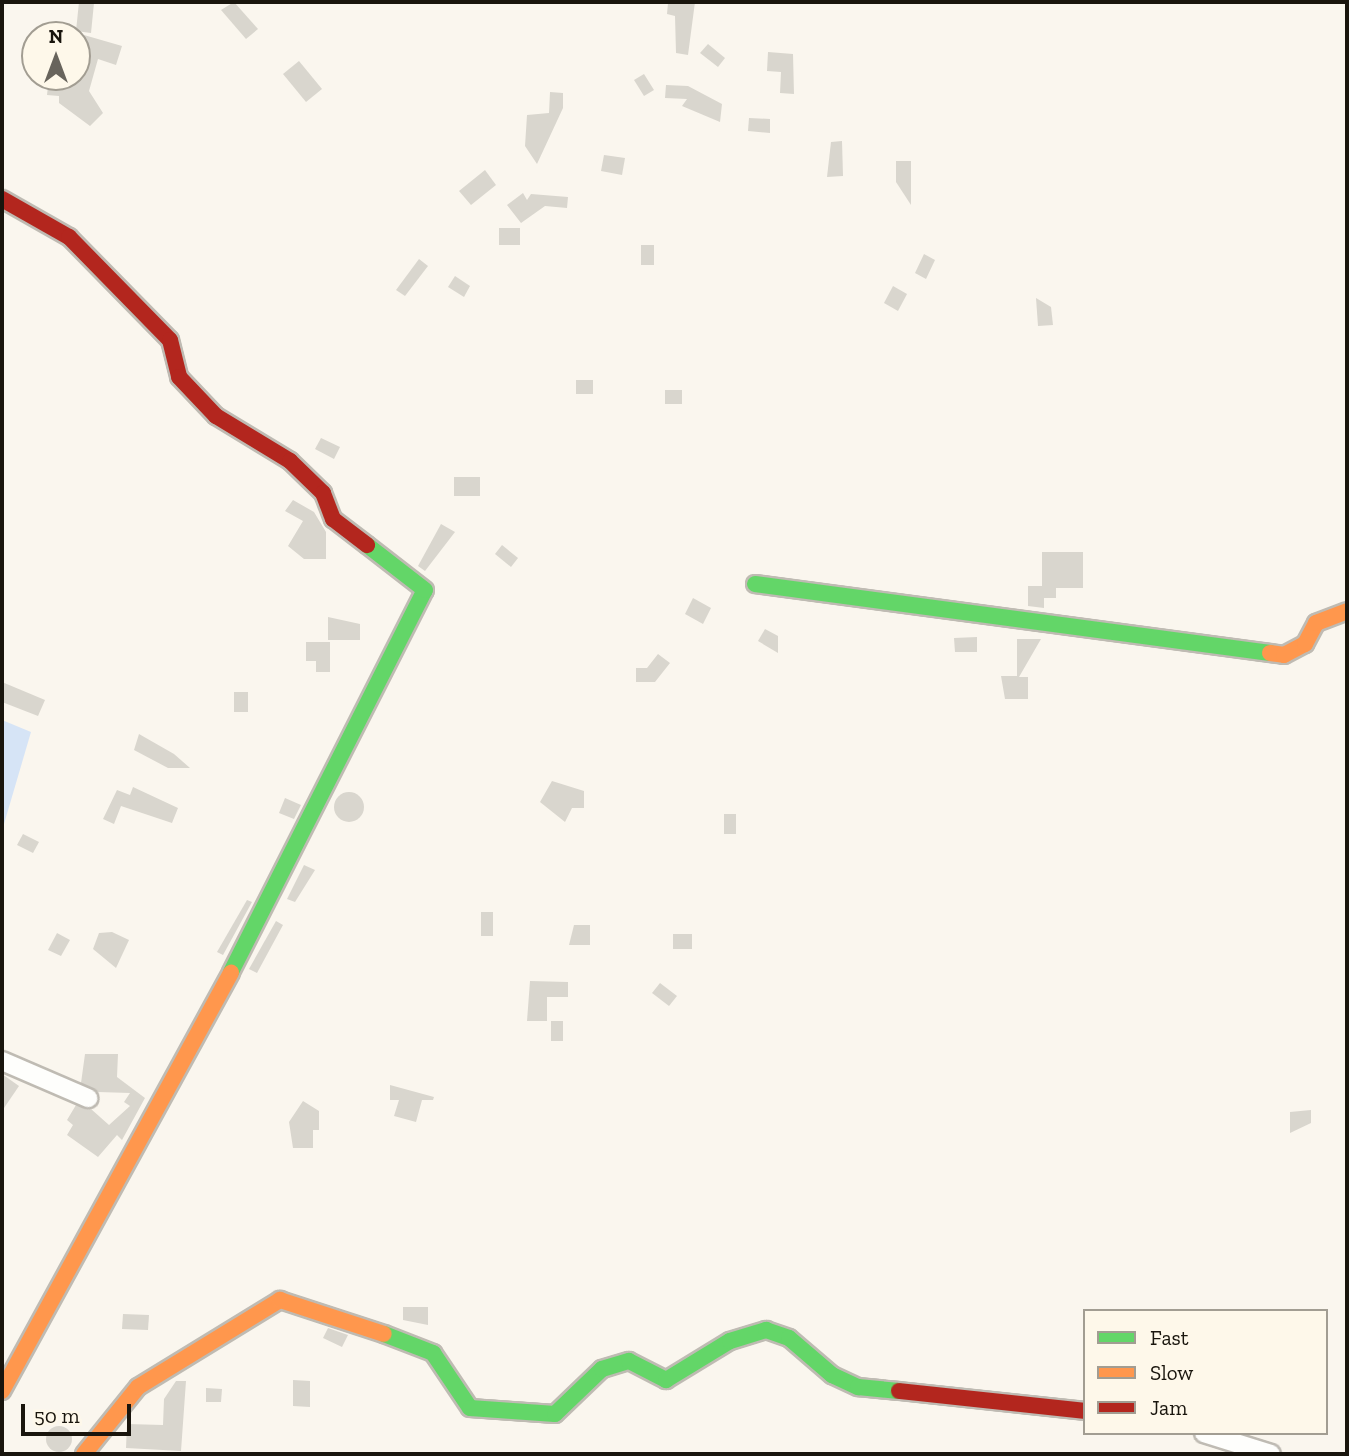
<!DOCTYPE html>
<html>
<head>
<meta charset="utf-8">
<style>
  body { margin:0 }
  #map { position:relative; width:1349px; height:1456px; overflow:hidden; background:#faf6ee; font-family:"Zilla Slab",serif }
  div>[style] { position:absolute }
  .water>* { inset:0; background:#d6e4f6 }
  .building>* { inset:0; background:#d9d6ce }
  .round { border-radius:50% }
  .roads { filter:drop-shadow(2px 0 #bfbbb3) drop-shadow(-2px 0 #bfbbb3) drop-shadow(0 2px #bfbbb3) drop-shadow(0 -2px #bfbbb3) }
  .street>* { height:18px; margin:-9px; padding:0 9px; transform-origin:9px; border-radius:9px; background:#fefefc }
  .fast>* { height:16px; margin:-8px; padding:0 8px; transform-origin:8px; border-radius:8px; background:#63d668 }
  .slow>* { height:16px; margin:-8px; padding:0 8px; transform-origin:8px; border-radius:8px; background:#ff974d }
  .jam>* { height:16px; margin:-8px; padding:0 8px; transform-origin:8px; border-radius:8px; background:#b3261e }
  span { translate:-50% -50%; white-space:nowrap; text-align:center; line-height:1.15; -webkit-text-stroke:6px #fef8ea; paint-order:stroke }
  .frame { position:absolute; inset:0; border:4px solid #19150d; pointer-events:none }
  .legend { position:absolute; left:1083px; top:1309px; width:245px; height:126px; box-sizing:border-box; background:#fef8ea; border:2px solid #a29d92; margin:0; padding:9px 12px; list-style:none; font-size:21px; color:#19150d }
  .legend li { display:flex; align-items:center; gap:14px; height:35px }
  .legend b { width:35px; border:2px solid #a29d92 }
  .north { position:absolute; left:21px; top:21px; width:70px; height:70px; box-sizing:border-box; background:#fef8ea; border:2px solid #a29d92; border-radius:50%; rotate:0deg; font-size:19px; font-weight:700; line-height:28px; text-align:center; color:#19150d }
  .north::after { content:''; display:block; margin:auto; width:24px; height:32px; background:#68645c; clip-path:polygon(50% 0,100% 100%,50% 72%,0 100%) }
  .scale { position:absolute; left:21px; top:1404px; width:110px; height:32px; box-sizing:border-box; border:4px solid #19150d; border-top:0; padding-left:9px; font-size:21px; line-height:24px; white-space:nowrap; color:#19150d; -webkit-text-stroke:5px #fef8ea; paint-order:stroke }
</style>
</head>
<body>
<div id="map">
  <div class="water">
    <div style="clip-path:polygon(2px 720px,31px 732px,4px 824px,2px 823px)"></div>
  </div>
  <div class="building">
    <div style="clip-path:polygon(79px 2px,94px 3px,91px 33px,76px 31px)"></div>
    <div style="clip-path:polygon(234px 2px,258px 29px,246px 39px,221px 10px)"></div>
    <div style="clip-path:polygon(676px 2px,695px 2px,688px 55px,676px 53px,675px 16px,667px 14px,668px 3px)"></div>
    <div style="clip-path:polygon(84px 35px,122px 46px,116px 65px,98px 59px,89px 91px,103px 113px,90px 126px,59px 103px,59px 96px,47px 95px,49px 77px,77px 77px)"></div>
    <div style="clip-path:polygon(708px 44px,725px 58px,718px 67px,700px 53px)"></div>
    <div style="clip-path:polygon(768px 52px,793px 54px,794px 94px,780px 93px,781px 72px,767px 71px)"></div>
    <div style="clip-path:polygon(299px 61px,322px 89px,306px 102px,283px 74px)"></div>
    <div style="clip-path:polygon(644px 74px,654px 90px,644px 96px,634px 80px)"></div>
    <div style="clip-path:polygon(666px 85px,688px 86px,722px 104px,720px 122px,682px 106px,687px 99px,665px 98px)"></div>
    <div style="clip-path:polygon(550px 92px,563px 93px,563px 108px,537px 164px,525px 146px,527px 115px,549px 113px)"></div>
    <div style="clip-path:polygon(749px 118px,770px 119px,770px 133px,748px 131px)"></div>
    <div style="clip-path:polygon(842px 141px,843px 176px,827px 177px,831px 142px)"></div>
    <div style="clip-path:polygon(604px 155px,625px 158px,622px 175px,601px 171px)"></div>
    <div style="clip-path:polygon(896px 161px,911px 161px,911px 205px,896px 182px)"></div>
    <div style="clip-path:polygon(485px 170px,496px 185px,471px 205px,459px 191px)"></div>
    <div style="clip-path:polygon(523px 193px,527px 200px,531px 194px,568px 197px,567px 208px,545px 206px,521px 223px,507px 205px)"></div>
    <div style="clip-path:polygon(499px 228px,520px 228px,520px 245px,499px 245px)"></div>
    <div style="clip-path:polygon(641px 245px,654px 245px,654px 265px,641px 265px)"></div>
    <div style="clip-path:polygon(924px 254px,935px 260px,926px 279px,915px 273px)"></div>
    <div style="clip-path:polygon(419px 259px,428px 266px,405px 296px,396px 290px)"></div>
    <div style="clip-path:polygon(455px 276px,470px 286px,464px 297px,448px 287px)"></div>
    <div style="clip-path:polygon(893px 286px,907px 294px,898px 311px,884px 303px)"></div>
    <div style="clip-path:polygon(1036px 298px,1051px 307px,1053px 325px,1038px 326px)"></div>
    <div style="clip-path:polygon(576px 380px,593px 380px,593px 394px,576px 394px)"></div>
    <div style="clip-path:polygon(665px 390px,682px 390px,682px 404px,665px 404px)"></div>
    <div style="clip-path:polygon(321px 438px,340px 447px,334px 459px,315px 449px)"></div>
    <div style="clip-path:polygon(454px 477px,480px 477px,480px 496px,454px 496px)"></div>
    <div style="clip-path:polygon(293px 500px,314px 512px,326px 532px,326px 559px,304px 559px,288px 546px,303px 521px,285px 511px)"></div>
    <div style="clip-path:polygon(441px 524px,455px 532px,425px 571px,418px 566px)"></div>
    <div style="clip-path:polygon(502px 545px,518px 558px,511px 567px,495px 554px)"></div>
    <div style="clip-path:polygon(1042px 552px,1083px 552px,1083px 588px,1056px 588px,1056px 598px,1044px 598px,1044px 608px,1028px 606px,1028px 586px,1042px 586px)"></div>
    <div style="clip-path:polygon(693px 598px,711px 608px,703px 624px,685px 614px)"></div>
    <div style="clip-path:polygon(328px 617px,360px 624px,360px 640px,328px 640px)"></div>
    <div style="clip-path:polygon(765px 629px,778px 636px,778px 653px,758px 641px)"></div>
    <div style="clip-path:polygon(977px 637px,977px 652px,955px 652px,954px 638px)"></div>
    <div style="clip-path:polygon(1017px 639px,1041px 639px,1019px 677px,1028px 677px,1028px 699px,1005px 699px,1001px 676px,1017px 676px)"></div>
    <div style="clip-path:polygon(306px 642px,330px 642px,330px 672px,316px 672px,316px 661px,306px 661px)"></div>
    <div style="clip-path:polygon(658px 654px,670px 663px,655px 682px,636px 682px,636px 668px,647px 668px)"></div>
    <div style="clip-path:polygon(2px 682px,45px 700px,38px 716px,2px 702px)"></div>
    <div style="clip-path:polygon(234px 692px,248px 692px,248px 712px,234px 712px)"></div>
    <div style="clip-path:polygon(139px 734px,174px 754px,190px 768px,168px 768px,134px 750px)"></div>
    <div style="clip-path:polygon(552px 781px,584px 791px,584px 808px,572px 808px,565px 822px,540px 802px)"></div>
    <div style="clip-path:polygon(133px 787px,178px 808px,172px 823px,121px 806px,114px 824px,103px 819px,117px 790px,130px 795px)"></div>
    <div class="round" style="left:334px;top:792px;width:30px;height:30px"></div>
    <div style="clip-path:polygon(285px 798px,301px 805px,294px 819px,279px 813px)"></div>
    <div style="clip-path:polygon(724px 814px,736px 814px,736px 834px,724px 834px)"></div>
    <div style="clip-path:polygon(23px 834px,39px 842px,33px 853px,17px 845px)"></div>
    <div style="clip-path:polygon(304px 865px,315px 870px,295px 902px,287px 899px)"></div>
    <div style="clip-path:polygon(247px 900px,252px 902px,223px 955px,217px 952px)"></div>
    <div style="clip-path:polygon(481px 912px,493px 912px,493px 936px,481px 936px)"></div>
    <div style="clip-path:polygon(276px 921px,283px 925px,257px 973px,249px 969px)"></div>
    <div style="clip-path:polygon(574px 925px,590px 925px,590px 945px,569px 945px)"></div>
    <div style="clip-path:polygon(112px 932px,129px 940px,116px 968px,93px 949px,99px 933px)"></div>
    <div style="clip-path:polygon(57px 933px,70px 940px,61px 956px,48px 950px)"></div>
    <div style="clip-path:polygon(673px 934px,692px 934px,692px 949px,673px 949px)"></div>
    <div style="clip-path:polygon(530px 981px,568px 982px,568px 997px,547px 997px,547px 1021px,527px 1021px)"></div>
    <div style="clip-path:polygon(660px 983px,677px 996px,669px 1006px,652px 993px)"></div>
    <div style="clip-path:polygon(551px 1021px,563px 1021px,563px 1041px,551px 1041px)"></div>
    <div style="clip-path:polygon(85px 1054px,118px 1054px,117px 1077px,145px 1098px,122px 1140px,117px 1135px,98px 1157px,67px 1135px,73px 1125px,67px 1120px,76px 1105px,91px 1109px,109px 1125px,130px 1106px,124px 1102px,130px 1093px,98px 1092px,81px 1083px)"></div>
    <div style="clip-path:polygon(2px 1074px,19px 1086px,2px 1111px)"></div>
    <div style="clip-path:polygon(390px 1085px,434px 1097px,433px 1100px,422px 1100px,416px 1122px,394px 1116px,399px 1100px,390px 1100px)"></div>
    <div style="clip-path:polygon(303px 1101px,319px 1111px,319px 1130px,313px 1130px,313px 1148px,293px 1148px,289px 1122px)"></div>
    <div style="clip-path:polygon(1311px 1110px,1311px 1123px,1290px 1133px,1290px 1112px)"></div>
    <div style="clip-path:polygon(403px 1307px,428px 1307px,428px 1325px,403px 1320px)"></div>
    <div style="clip-path:polygon(123px 1314px,149px 1315px,148px 1330px,122px 1329px)"></div>
    <div style="clip-path:polygon(328px 1328px,348px 1335px,342px 1347px,323px 1338px)"></div>
    <div style="clip-path:polygon(293px 1380px,310px 1381px,310px 1407px,293px 1406px)"></div>
    <div style="clip-path:polygon(176px 1381px,186px 1381px,181px 1451px,126px 1448px,127px 1424px,163px 1425px,164px 1399px)"></div>
    <div style="clip-path:polygon(206px 1388px,222px 1389px,221px 1402px,206px 1402px)"></div>
    <div class="round" style="left:46px;top:1426px;width:26px;height:26px"></div>
  </div>
  <div class="roads">
    <div class="street">
      <div style="left:2px;top:1061px;width:94px;rotate:23.3deg"></div>
      <div style="left:1204px;top:1433px;width:70px;rotate:17.4deg"></div>
    </div>
    <div class="fast">
      <div style="left:755px;top:584px;width:520px;rotate:7.63deg"></div>
      <div style="left:231px;top:972px;width:428px;rotate:-63.1deg"></div>
      <div style="left:425px;top:590px;width:73px;rotate:-142.2deg"></div>
      <div style="left:384px;top:1334px;width:53px;rotate:21.2deg"></div>
      <div style="left:433px;top:1353px;width:66px;rotate:56.1deg"></div>
      <div style="left:470px;top:1408px;width:85px;rotate:4deg"></div>
      <div style="left:555px;top:1414px;width:65px;rotate:-43.8deg"></div>
      <div style="left:602px;top:1369px;width:28px;rotate:-17deg"></div>
      <div style="left:629px;top:1361px;width:42px;rotate:27.2deg"></div>
      <div style="left:666px;top:1380px;width:75px;rotate:-31.4deg"></div>
      <div style="left:730px;top:1341px;width:38px;rotate:-17deg"></div>
      <div style="left:766px;top:1330px;width:24px;rotate:19deg"></div>
      <div style="left:789px;top:1338px;width:57px;rotate:40.7deg"></div>
      <div style="left:832px;top:1375px;width:29px;rotate:25deg"></div>
      <div style="left:858px;top:1387px;width:41px;rotate:5.6deg"></div>
    </div>
    <div class="slow">
      <div style="left:1270px;top:653px;width:14px;rotate:8deg"></div>
      <div style="left:1284px;top:655px;width:24px;rotate:-28deg"></div>
      <div style="left:1305px;top:644px;width:24px;rotate:-62deg"></div>
      <div style="left:1316px;top:623px;width:33px;rotate:-21deg"></div>
      <div style="left:2px;top:1391px;width:477px;rotate:-61.3deg"></div>
      <div style="left:84px;top:1454px;width:86px;rotate:-51.1deg"></div>
      <div style="left:138px;top:1387px;width:167px;rotate:-31.5deg"></div>
      <div style="left:280px;top:1300px;width:109px;rotate:18.1deg"></div>
    </div>
    <div class="jam">
      <div style="left:2px;top:199px;width:77px;rotate:29.6deg"></div>
      <div style="left:69px;top:237px;width:144px;rotate:45.6deg"></div>
      <div style="left:170px;top:340px;width:38px;rotate:76deg"></div>
      <div style="left:179px;top:377px;width:54px;rotate:46.5deg"></div>
      <div style="left:216px;top:416px;width:87px;rotate:31.3deg"></div>
      <div style="left:290px;top:461px;width:46px;rotate:44.1deg"></div>
      <div style="left:323px;top:493px;width:28px;rotate:69deg"></div>
      <div style="left:333px;top:519px;width:43px;rotate:37.4deg"></div>
      <div style="left:899px;top:1391px;width:187px;rotate:6.1deg"></div>
    </div>
  </div>
  <div class="frame"></div>
  <ul class="legend">
  <li><b style="height:9px;background:#63d668"></b>Fast</li>
  <li><b style="height:9px;background:#ff974d"></b>Slow</li>
  <li><b style="height:9px;background:#b3261e"></b>Jam</li>
  </ul>
  <div class="north">N</div>
  <div class="scale">50 m</div>
</div>
</body>
</html>
